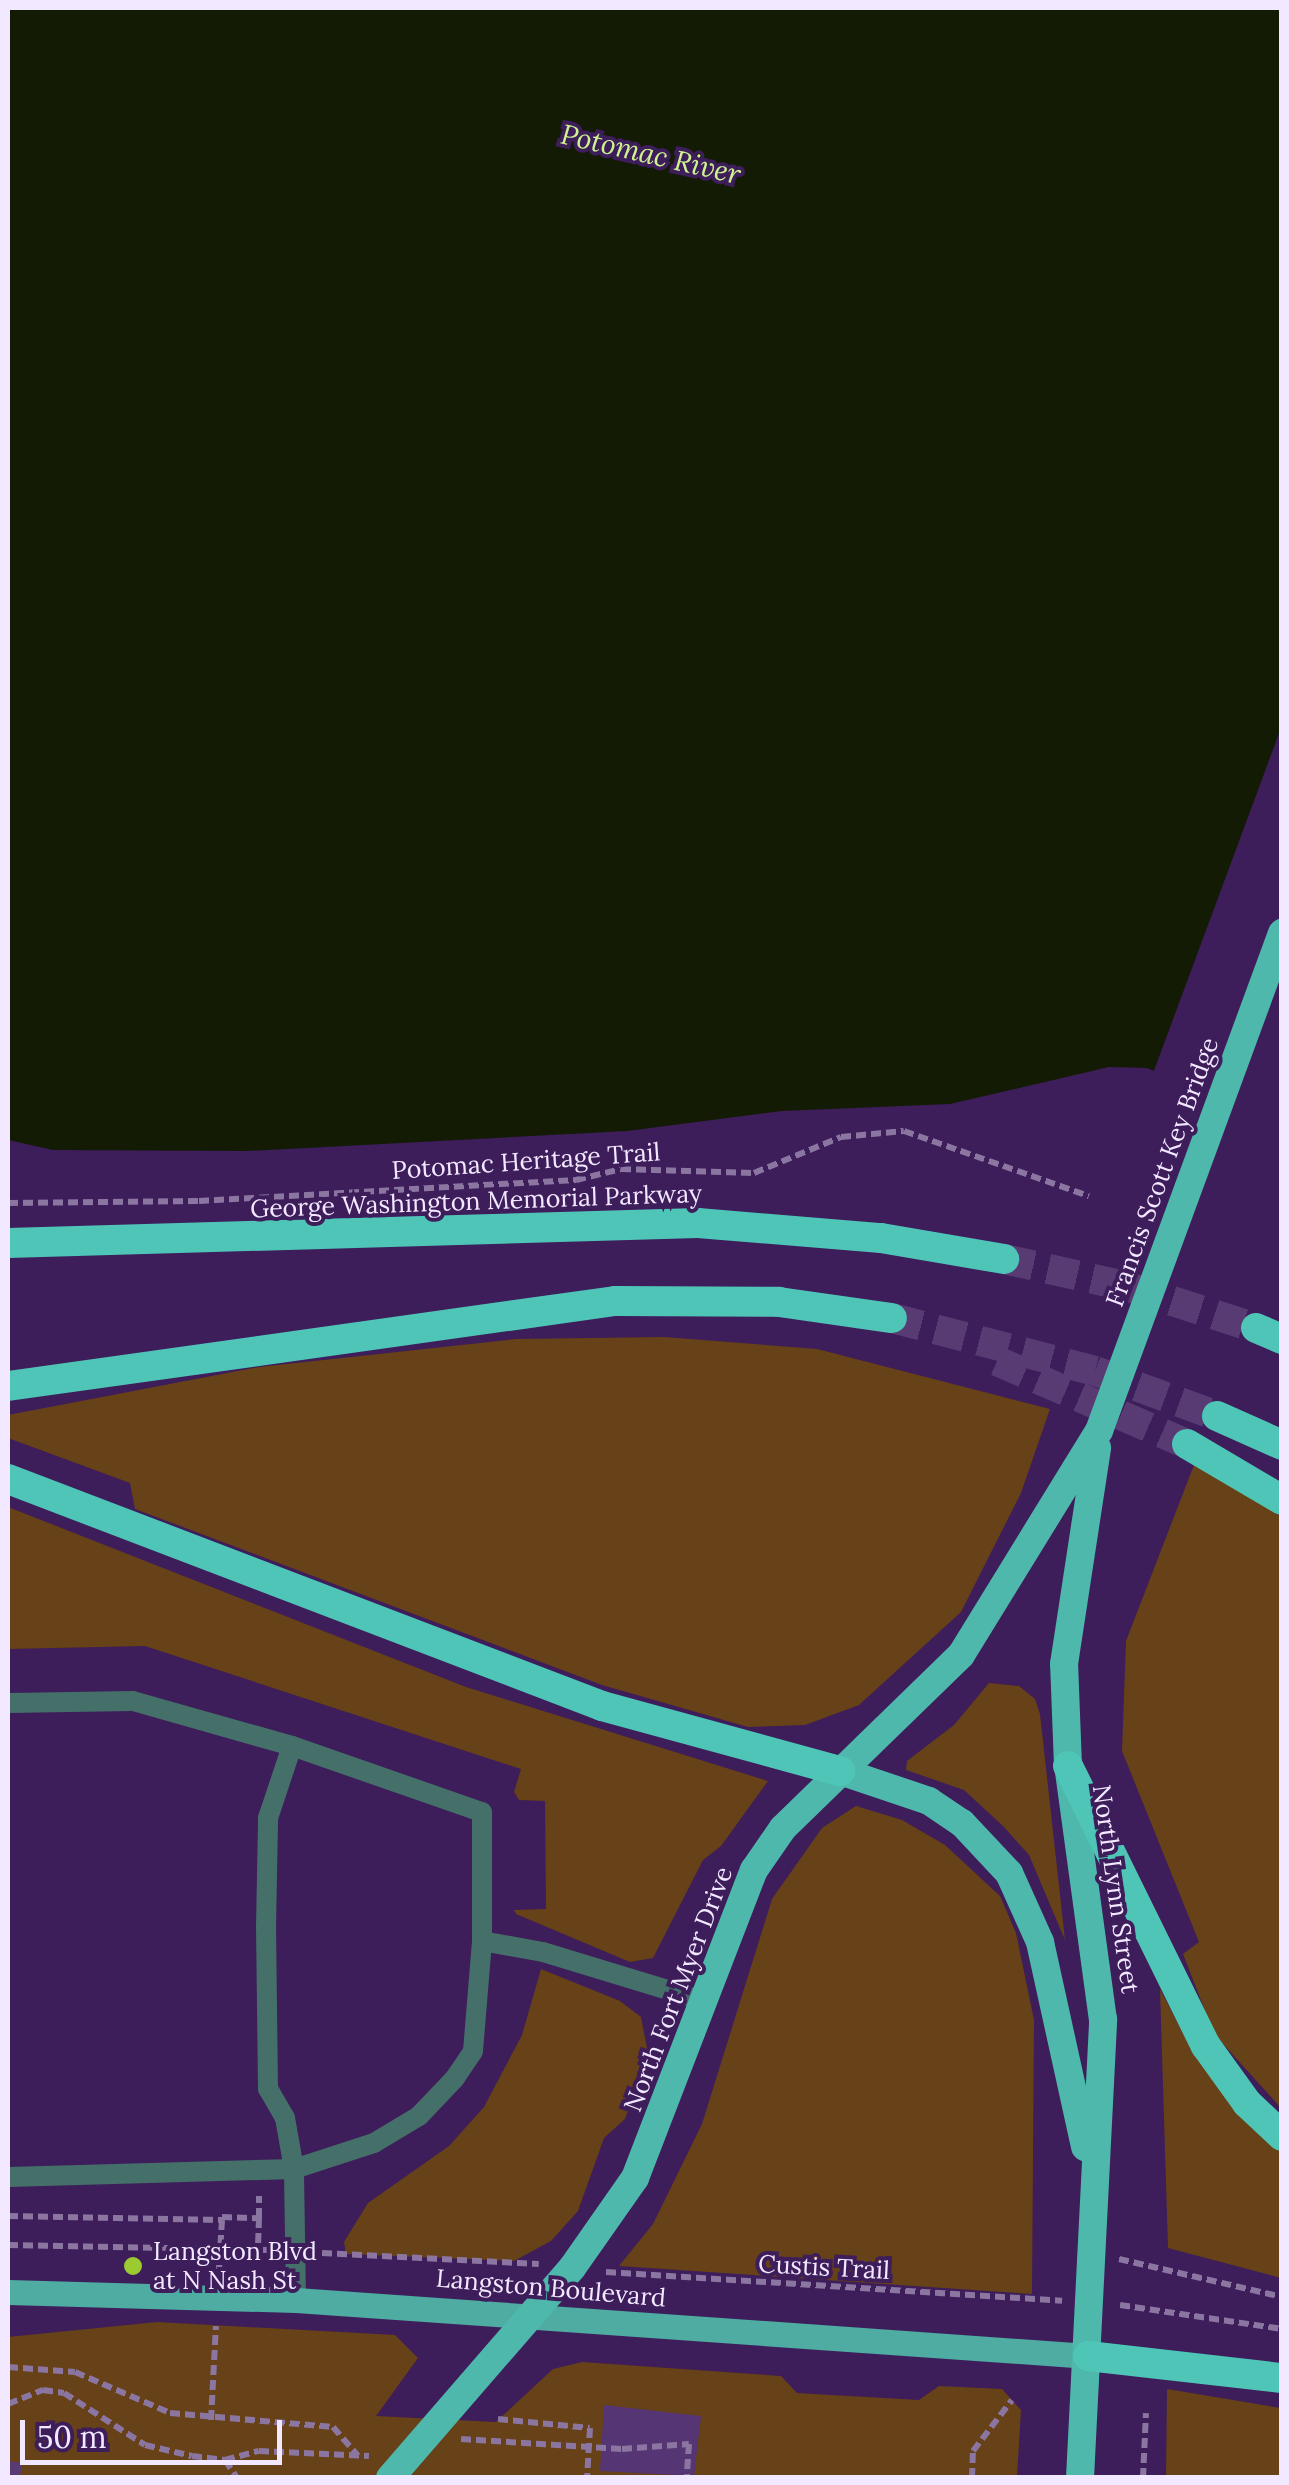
<!DOCTYPE html>
<html>
<head>
<meta charset="utf-8">
<style>
  body { margin:0 }
  #map { position:relative; width:1289px; height:2485px; overflow:hidden; background:#3d1d5a; font-family:Lora,serif }
  div>[style] { position:absolute }
  .green>* { inset:0; background:#674117 }
  .water>* { inset:0; background:#131b05 }
  .pier>* { inset:0; background:#3d1d5a }
  .building>* { inset:0; background:#553574 }
  .motorway-tunnel>* { height:30px; margin-top:-15px; transform-origin:0; background:repeating-linear-gradient(90deg,#583b73 0 30px,transparent 0 45px) }
  .path>* { height:6px; margin-top:-3px; transform-origin:0; background:repeating-linear-gradient(90deg,#8b75a1 0 10px,transparent 0 15px) }
  .service>* { height:20px; margin:-10px; padding:0 10px; transform-origin:10px; border-radius:10px; background:#456f69 }
  .primary>* { height:25px; margin:-12.5px; padding:0 12.5px; transform-origin:12.5px; border-radius:12.5px; background:#4eaca2 }
  .trunk>* { height:28px; margin:-14px; padding:0 14px; transform-origin:14px; border-radius:14px; background:#4eb8ad }
  .motorway>* { height:30px; margin:-15px; padding:0 15px; transform-origin:15px; border-radius:15px; background:#4fc5b8 }
  .dots>* { width:28px; height:28px; translate:-50% -50%; box-sizing:border-box; border:5px solid #3d1d5a; border-radius:50% }
  span { translate:-50% -50%; white-space:nowrap; text-align:center; line-height:1.15; -webkit-text-stroke:8px #3d1d5a; paint-order:stroke }
  .street-label { font-size:25px; color:#f2e8ff }
  .poi-label { font-size:25px; color:#f2e8ff }
  .left { translate:0 -50%; text-align:left }
  .water-label { font-size:28px; color:#cef38f; font-style:italic }
  .frame { position:absolute; inset:0; border:10px solid #f2e8ff; pointer-events:none }
  .scale { position:absolute; left:20px; top:2420px; width:262px; height:45px; box-sizing:border-box; border:5px solid #f2e8ff; border-top:0; padding-left:12px; font-size:30px; line-height:35px; white-space:nowrap; color:#f2e8ff; -webkit-text-stroke:8px #3d1d5a; paint-order:stroke }
</style>
</head>
<body>
<div id="map">
  <div class="green">
    <div style="clip-path:polygon(664px 1337px,817px 1349px,1050px 1409px,1021px 1493px,961px 1612px,859px 1705px,805px 1725px,748px 1727px,602px 1685px,135px 1509px,130px 1483px,8px 1438px,8px 1415px,259px 1367px,516px 1339px)"></div>
    <div style="clip-path:polygon(1194px 1465px,1281px 1516px,1281px 2108px,1214px 2034px,1183px 1954px,1199px 1942px,1122px 1751px,1126px 1641px)"></div>
    <div style="clip-path:polygon(8px 1507px,466px 1687px,768px 1781px,721px 1846px,703px 1860px,653px 1958px,630px 1962px,516px 1914px,514px 1910px,546px 1909px,545px 1801px,519px 1800px,514px 1792px,521px 1769px,145px 1646px,8px 1649px)"></div>
    <div style="clip-path:polygon(989px 1683px,1019px 1686px,1035px 1699px,1040px 1714px,1065px 1940px,1029px 1855px,1004px 1827px,964px 1790px,906px 1770px,907px 1761px,954px 1725px)"></div>
    <div style="clip-path:polygon(856px 1806px,902px 1820px,945px 1845px,1000px 1896px,1016px 1933px,1034px 2020px,1032px 2294px,619px 2266px,653px 2224px,702px 2124px,772px 1899px,822px 1828px)"></div>
    <div style="clip-path:polygon(541px 1969px,620px 2001px,641px 2017px,648px 2053px,625px 2119px,604px 2138px,578px 2211px,551px 2241px,514px 2261px,346px 2254px,344px 2242px,368px 2203px,449px 2146px,484px 2107px,522px 2035px)"></div>
    <div style="clip-path:polygon(1160px 1989px,1188px 2043px,1281px 2147px,1281px 2278px,1168px 2248px)"></div>
    <div style="clip-path:polygon(157px 2322px,395px 2335px,418px 2358px,376px 2416px,496px 2422px,553px 2369px,582px 2362px,781px 2376px,797px 2393px,919px 2400px,939px 2386px,1002px 2389px,1021px 2410px,1017px 2477px,8px 2477px,8px 2337px)"></div>
    <div style="clip-path:polygon(1167px 2389px,1281px 2408px,1281px 2477px,1166px 2477px)"></div>
  </div>
  <div class="water">
    <div style="clip-path:polygon(8px 8px,1281px 8px,1281px 1193px,1255px 1169px,1226px 1123px,1183px 1084px,1147px 1068px,1109px 1067px,950px 1104px,782px 1111px,627px 1131px,247px 1151px,53px 1150px,8px 1140px)"></div>
  </div>
  <div class="pier">
    <div style="clip-path:polygon(1281px 728px,1282px 1185px,1277px 1196px,1251px 1172px,1223px 1126px,1180px 1088px,1152px 1076px)"></div>
  </div>
  <div class="building">
    <div style="clip-path:polygon(604px 2405px,701px 2416px,694px 2476px,600px 2471px)"></div>
  </div>
  <div class="motorway-tunnel">
    <div style="left:1004px;top:1259px;width:128px;rotate:12.6deg"></div>
    <div style="left:1129px;top:1287px;width:133px;rotate:17.9deg"></div>
    <div style="left:892px;top:1318px;width:210px;rotate:14.6deg"></div>
    <div style="left:1095px;top:1371px;width:130px;rotate:20.2deg"></div>
    <div style="left:997px;top:1361px;width:207px;rotate:23.6deg"></div>
    <div style="left:8px;top:2476px;width:12px;rotate:9deg"></div>
  </div>
  <div class="path">
    <div style="left:8px;top:1203px;width:191px;rotate:-0.6deg"></div>
    <div style="left:199px;top:1201px;width:378px;rotate:-3.2deg"></div>
    <div style="left:576px;top:1180px;width:46px;rotate:-13.7deg"></div>
    <div style="left:621px;top:1169px;width:133px;rotate:1.7deg"></div>
    <div style="left:754px;top:1173px;width:94px;rotate:-22.5deg"></div>
    <div style="left:841px;top:1137px;width:63px;rotate:-5.4deg"></div>
    <div style="left:904px;top:1131px;width:196px;rotate:19.4deg"></div>
    <div style="left:8px;top:2216px;width:214px;rotate:1.1deg"></div>
    <div style="left:222px;top:2220px;width:49px;rotate:93.5deg"></div>
    <div style="left:222px;top:2217px;width:37px;rotate:2deg"></div>
    <div style="left:259px;top:2218px;width:31px;rotate:92deg"></div>
    <div style="left:259px;top:2218px;width:22px;rotate:-90deg"></div>
    <div style="left:8px;top:2245px;width:261px;rotate:1.1deg"></div>
    <div style="left:322px;top:2253px;width:217px;rotate:2.9deg"></div>
    <div style="left:1119px;top:2259px;width:167px;rotate:13.1deg"></div>
    <div style="left:606px;top:2272px;width:457px;rotate:3.6deg"></div>
    <div style="left:1120px;top:2305px;width:164px;rotate:8.4deg"></div>
    <div style="left:8px;top:2367px;width:67px;rotate:4.3deg"></div>
    <div style="left:75px;top:2372px;width:103px;rotate:23.3deg"></div>
    <div style="left:170px;top:2413px;width:164px;rotate:4.9deg"></div>
    <div style="left:333px;top:2427px;width:38px;rotate:49deg"></div>
    <div style="left:8px;top:2404px;width:38px;rotate:-22deg"></div>
    <div style="left:43px;top:2390px;width:21px;rotate:8deg"></div>
    <div style="left:64px;top:2393px;width:96px;rotate:32.7deg"></div>
    <div style="left:145px;top:2445px;width:48px;rotate:13.2deg"></div>
    <div style="left:192px;top:2456px;width:33px;rotate:7deg"></div>
    <div style="left:225px;top:2460px;width:35px;rotate:-15deg"></div>
    <div style="left:259px;top:2451px;width:110px;rotate:2.6deg"></div>
    <div style="left:498px;top:2419px;width:92px;rotate:5.6deg"></div>
    <div style="left:590px;top:2428px;width:50px;rotate:93.4deg"></div>
    <div style="left:211px;top:2420px;width:94px;rotate:-87deg"></div>
    <div style="left:461px;top:2439px;width:161px;rotate:3.6deg"></div>
    <div style="left:622px;top:2449px;width:67px;rotate:-4.3deg"></div>
    <div style="left:689px;top:2444px;width:31px;rotate:94deg"></div>
    <div style="left:225px;top:2460px;width:22px;rotate:56deg"></div>
    <div style="left:972px;top:2478px;width:27px;rotate:-88deg"></div>
    <div style="left:973px;top:2451px;width:64px;rotate:-52.6deg"></div>
    <div style="left:1143px;top:2478px;width:65px;rotate:-87.4deg"></div>
  </div>
  <div class="service">
    <div style="left:8px;top:1703px;width:125px;rotate:-0.9deg"></div>
    <div style="left:133px;top:1701px;width:165px;rotate:15.8deg"></div>
    <div style="left:8px;top:2177px;width:286px;rotate:-1.6deg"></div>
    <div style="left:294px;top:2169px;width:52px;rotate:-100deg"></div>
    <div style="left:285px;top:2118px;width:34px;rotate:-120deg"></div>
    <div style="left:268px;top:2089px;width:162px;rotate:-90.7deg"></div>
    <div style="left:266px;top:1927px;width:109px;rotate:-88.9deg"></div>
    <div style="left:268px;top:1818px;width:76px;rotate:-71.6deg"></div>
    <div style="left:292px;top:1746px;width:201px;rotate:19.2deg"></div>
    <div style="left:482px;top:1812px;width:129px;rotate:90deg"></div>
    <div style="left:296px;top:2300px;width:131px;rotate:-90.9deg"></div>
    <div style="left:294px;top:2169px;width:84px;rotate:-18deg"></div>
    <div style="left:374px;top:2143px;width:52px;rotate:-31deg"></div>
    <div style="left:419px;top:2116px;width:52px;rotate:-46.5deg"></div>
    <div style="left:455px;top:2078px;width:32px;rotate:-56deg"></div>
    <div style="left:473px;top:2051px;width:110px;rotate:-85.3deg"></div>
    <div style="left:482px;top:1941px;width:62px;rotate:10.2deg"></div>
    <div style="left:543px;top:1952px;width:165px;rotate:16.9deg"></div>
  </div>
  <div class="primary">
    <div style="left:8px;top:2292px;width:288px;rotate:1.6deg"></div>
    <div style="left:296px;top:2300px;width:794px;rotate:4.04deg"></div>
  </div>
  <div class="trunk">
    <div style="left:840px;top:1771px;width:94px;rotate:18.6deg"></div>
    <div style="left:929px;top:1801px;width:40px;rotate:34deg"></div>
    <div style="left:962px;top:1823px;width:69px;rotate:46.8deg"></div>
    <div style="left:1009px;top:1873px;width:76px;rotate:65.8deg"></div>
    <div style="left:1040px;top:1942px;width:210px;rotate:77.6deg"></div>
    <div style="left:390px;top:2478px;width:278px;rotate:-49.1deg"></div>
    <div style="left:572px;top:2268px;width:110px;rotate:-55deg"></div>
    <div style="left:635px;top:2178px;width:330px;rotate:-68.9deg"></div>
    <div style="left:754px;top:1870px;width:51px;rotate:-55.4deg"></div>
    <div style="left:783px;top:1828px;width:248px;rotate:-44.2deg"></div>
    <div style="left:961px;top:1655px;width:263px;rotate:-58.4deg"></div>
    <div style="left:1099px;top:1431px;width:531px;rotate:-69.82deg"></div>
    <div style="left:1080px;top:2478px;width:459px;rotate:-87.1deg"></div>
    <div style="left:1103px;top:2020px;width:256px;rotate:-97.8deg"></div>
    <div style="left:1068px;top:1766px;width:102px;rotate:-92.2deg"></div>
    <div style="left:1064px;top:1664px;width:219px;rotate:-81.3deg"></div>
  </div>
  <div class="motorway">
    <div style="left:8px;top:1243px;width:690px;rotate:-1.66deg"></div>
    <div style="left:698px;top:1223px;width:184px;rotate:4.7deg"></div>
    <div style="left:881px;top:1238px;width:125px;rotate:9.7deg"></div>
    <div style="left:1256px;top:1328px;width:28px;rotate:23deg"></div>
    <div style="left:8px;top:1386px;width:613px;rotate:-7.97deg"></div>
    <div style="left:615px;top:1301px;width:164px;rotate:0.3deg"></div>
    <div style="left:779px;top:1302px;width:114px;rotate:8.1deg"></div>
    <div style="left:1217px;top:1416px;width:71px;rotate:24deg"></div>
    <div style="left:1187px;top:1444px;width:110px;rotate:30.5deg"></div>
    <div style="left:8px;top:1479px;width:636px;rotate:20.91deg"></div>
    <div style="left:602px;top:1706px;width:247px;rotate:15.3deg"></div>
    <div style="left:1068px;top:1766px;width:312px;rotate:63.8deg"></div>
    <div style="left:1206px;top:2046px;width:70px;rotate:54.3deg"></div>
    <div style="left:1247px;top:2103px;width:48px;rotate:43.3deg"></div>
    <div style="left:1088px;top:2356px;width:195px;rotate:6.5deg"></div>
  </div>
  <div class="dots">
    <div style="left:133px;top:2266px;background:#9cca31"></div>
  </div>
  <div class="street-label">
    <span style="left:526px;top:1161px;rotate:-4deg">Potomac Heritage Trail</span>
    <span style="left:1162px;top:1172px;rotate:-70deg">Francis Scott Key Bridge</span>
    <span style="left:476px;top:1201px;rotate:-2deg">George Washington Memorial Parkway</span>
    <span style="left:1116px;top:1889px;rotate:82deg">North Lynn Street</span>
    <span style="left:678px;top:1989px;rotate:-69deg">North Fort Myer Drive</span>
    <span style="left:824px;top:2267px;rotate:3deg">Custis Trail</span>
    <span style="left:551px;top:2288px;rotate:5deg">Langston Boulevard</span>
  </div>
  <div class="poi-label">
    <span class="left" style="left:153px;top:2266px">Langston Blvd<br>at N Nash St</span>
  </div>
  <div class="water-label">
    <span style="left:651px;top:154px;rotate:13deg">Potomac River</span>
  </div>
  <div class="frame"></div>
  <div class="scale">50 m</div>
</div>
</body>
</html>
